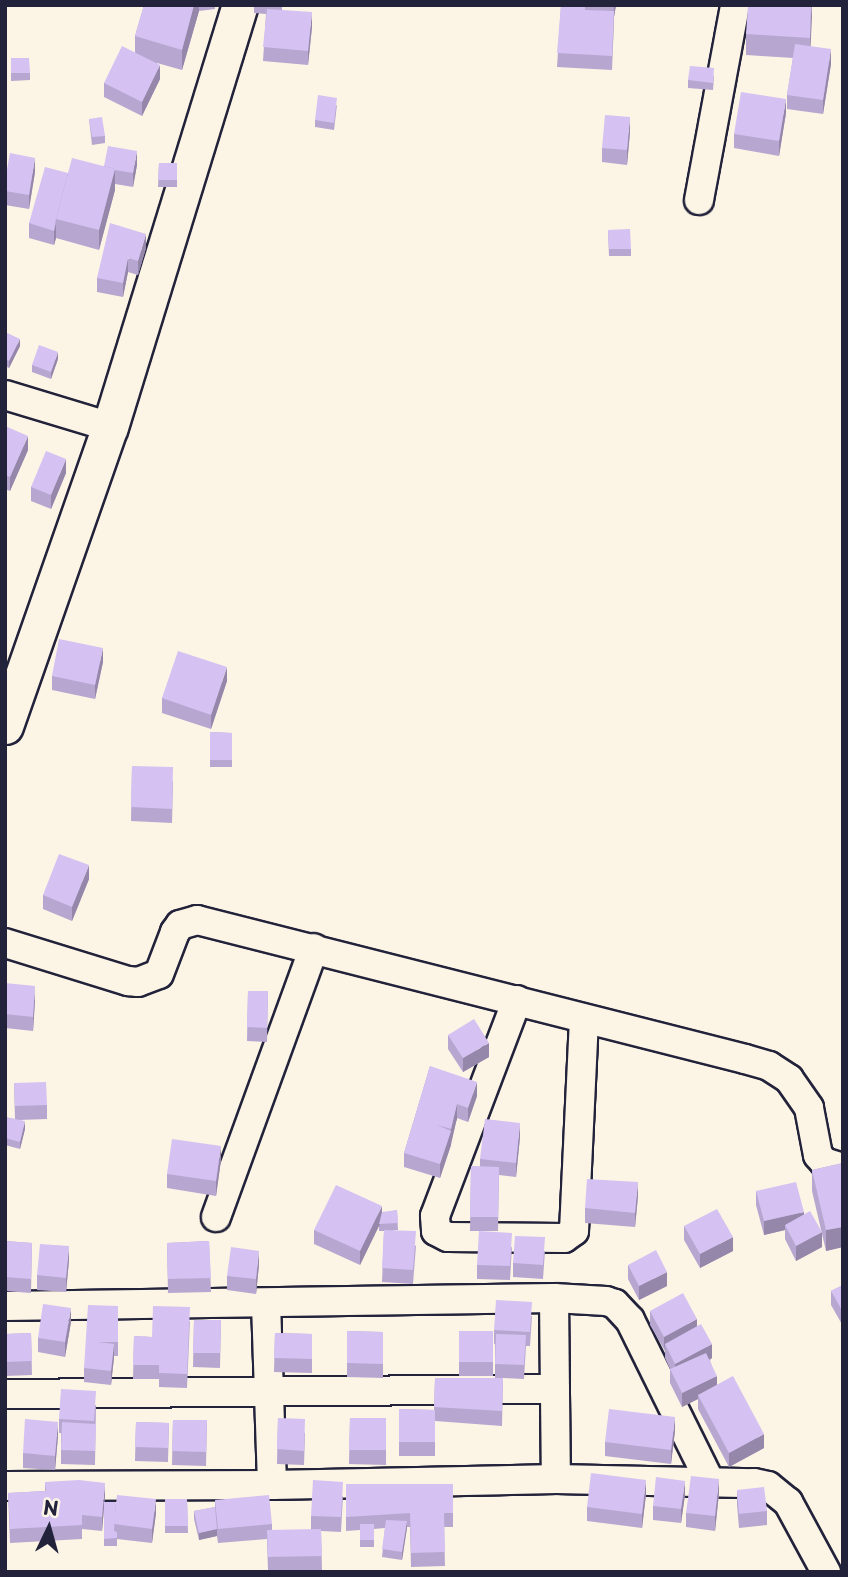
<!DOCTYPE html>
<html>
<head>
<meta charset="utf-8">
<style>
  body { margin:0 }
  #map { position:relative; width:848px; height:1577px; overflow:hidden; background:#fcf5e5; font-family:"Playpen Sans",sans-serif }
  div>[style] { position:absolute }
  .roads { filter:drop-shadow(2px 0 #22223b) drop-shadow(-2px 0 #22223b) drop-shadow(0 2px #22223b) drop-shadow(0 -2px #22223b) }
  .minor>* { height:28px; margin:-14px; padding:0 14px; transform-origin:14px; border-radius:14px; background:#fcf5e5 }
  .tertiary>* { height:35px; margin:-17.5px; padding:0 17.5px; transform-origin:17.5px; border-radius:17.5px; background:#fcf5e5 }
  .wall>* { inset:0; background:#b7a6d0 }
  .shaded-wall>* { inset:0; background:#9587a9 }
  .building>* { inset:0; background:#d5c1f2 }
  span { translate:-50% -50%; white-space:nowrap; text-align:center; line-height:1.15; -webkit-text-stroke:7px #fcf5e5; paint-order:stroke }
  .frame { position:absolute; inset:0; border:7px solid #22223b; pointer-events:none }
  .north { position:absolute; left:14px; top:1493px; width:70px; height:70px; -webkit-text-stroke:5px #fcf5e5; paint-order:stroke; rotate:5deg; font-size:19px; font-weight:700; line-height:28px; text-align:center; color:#22223b }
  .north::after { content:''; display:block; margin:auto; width:24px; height:32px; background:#22223b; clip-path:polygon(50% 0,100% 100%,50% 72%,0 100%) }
</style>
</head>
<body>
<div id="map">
  <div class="roads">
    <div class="minor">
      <div style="left:699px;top:200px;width:198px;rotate:-79.5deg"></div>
      <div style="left:5px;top:395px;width:110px;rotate:16.9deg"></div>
      <div style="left:5px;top:943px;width:129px;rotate:17.2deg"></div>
      <div style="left:128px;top:981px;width:10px;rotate:6deg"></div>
      <div style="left:138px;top:982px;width:22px;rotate:-21deg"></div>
      <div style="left:159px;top:974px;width:45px;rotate:-69.1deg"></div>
      <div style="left:175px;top:932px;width:9px;rotate:-54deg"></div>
      <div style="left:180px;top:925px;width:18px;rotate:-16deg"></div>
      <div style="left:197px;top:920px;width:565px;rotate:14.23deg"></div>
      <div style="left:745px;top:1059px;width:25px;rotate:16deg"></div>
      <div style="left:769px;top:1066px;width:24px;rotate:33deg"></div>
      <div style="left:789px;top:1079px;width:35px;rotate:55deg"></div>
      <div style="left:809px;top:1108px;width:48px;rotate:79.2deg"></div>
      <div style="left:818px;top:1155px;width:9px;rotate:49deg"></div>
      <div style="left:824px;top:1162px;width:20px;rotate:18deg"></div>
      <div style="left:517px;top:1000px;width:231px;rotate:110.8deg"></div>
      <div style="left:435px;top:1216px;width:15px;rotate:86deg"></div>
      <div style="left:436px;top:1231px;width:13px;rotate:27deg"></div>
      <div style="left:448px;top:1237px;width:116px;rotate:0.5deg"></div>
      <div style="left:564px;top:1238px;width:12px;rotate:-35deg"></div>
      <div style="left:574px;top:1231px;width:212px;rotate:-87.3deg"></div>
      <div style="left:216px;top:1217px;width:286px;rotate:-70deg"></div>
      <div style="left:554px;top:1298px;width:181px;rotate:89.4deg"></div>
      <div style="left:266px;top:1303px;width:182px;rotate:88.1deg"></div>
      <div style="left:5px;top:1306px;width:549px;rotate:-0.83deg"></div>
      <div style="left:554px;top:1298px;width:52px;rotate:3.3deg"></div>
      <div style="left:606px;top:1301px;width:9px;rotate:18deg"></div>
      <div style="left:615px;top:1304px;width:22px;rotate:47deg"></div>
      <div style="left:630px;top:1320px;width:181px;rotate:63.7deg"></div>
      <div style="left:5px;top:1394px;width:550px;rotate:-0.52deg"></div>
      <div style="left:5px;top:1486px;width:267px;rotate:-0.2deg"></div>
      <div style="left:272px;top:1485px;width:284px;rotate:-1.2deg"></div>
      <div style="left:556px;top:1479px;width:198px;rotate:1.2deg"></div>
      <div style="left:754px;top:1483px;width:14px;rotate:12deg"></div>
      <div style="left:768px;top:1486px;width:26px;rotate:39deg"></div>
      <div style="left:788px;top:1502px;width:80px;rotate:61.5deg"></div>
    </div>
    <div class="tertiary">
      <div style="left:5px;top:726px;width:317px;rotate:-70.7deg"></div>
      <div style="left:110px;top:427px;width:442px;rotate:-72.9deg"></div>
    </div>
  </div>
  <div class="wall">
    <div style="clip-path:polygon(144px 5px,215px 5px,215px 9px,199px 11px,182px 70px,157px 63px,160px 79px,142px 116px,104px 97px,104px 83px,135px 53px,135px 36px)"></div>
    <div style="clip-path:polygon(254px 5px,282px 5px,282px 10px,312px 27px,308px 65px,263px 61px,266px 14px,254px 13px)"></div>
    <div style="clip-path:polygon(561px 5px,616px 5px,614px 17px,612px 70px,557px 67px)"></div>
    <div style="clip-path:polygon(812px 5px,810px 46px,831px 64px,823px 114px,787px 109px,787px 95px,793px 58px,746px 55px,746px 34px)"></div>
    <div style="clip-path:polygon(11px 58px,30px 73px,30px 80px,11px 81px)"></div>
    <div style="clip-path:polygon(714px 76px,713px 90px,688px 88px,688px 80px)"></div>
    <div style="clip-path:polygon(337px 105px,334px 130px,315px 127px,315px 120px)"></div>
    <div style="clip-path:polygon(786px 113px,779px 156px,734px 148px,734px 134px)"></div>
    <div style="clip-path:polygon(89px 119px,105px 136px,105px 143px,92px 145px)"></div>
    <div style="clip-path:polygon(630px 132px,627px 165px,602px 162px,602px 148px)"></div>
    <div style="clip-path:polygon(159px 163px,177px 163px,177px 187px,158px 187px)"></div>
    <div style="clip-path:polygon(137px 165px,133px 187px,115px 184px,115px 190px,99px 250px,56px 238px,54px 245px,29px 238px,29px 223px,68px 173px,104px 166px)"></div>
    <div style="clip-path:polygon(35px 172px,29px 209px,5px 205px,5px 181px)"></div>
    <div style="clip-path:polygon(608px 230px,631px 249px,631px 256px,609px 256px)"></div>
    <div style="clip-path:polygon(146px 248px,138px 275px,128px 272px,123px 297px,97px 292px,97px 278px)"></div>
    <div style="clip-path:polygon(5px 332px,20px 346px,9px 368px,5px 366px)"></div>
    <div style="clip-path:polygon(58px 359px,51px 379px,32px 372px,32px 365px)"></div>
    <div style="clip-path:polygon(5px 426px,28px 450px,10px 491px,5px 489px)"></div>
    <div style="clip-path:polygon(66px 473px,51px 509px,31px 501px,31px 487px)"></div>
    <div style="clip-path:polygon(103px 662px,95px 699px,52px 690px,52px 676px)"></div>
    <div style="clip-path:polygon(227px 681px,211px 729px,162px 713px,162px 698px)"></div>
    <div style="clip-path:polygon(210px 732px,232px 733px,232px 767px,210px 767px)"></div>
    <div style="clip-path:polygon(132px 766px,173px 781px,172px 823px,131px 821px)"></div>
    <div style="clip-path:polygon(89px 879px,72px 921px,43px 909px,43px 895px)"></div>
    <div style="clip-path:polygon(5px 983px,35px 1000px,33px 1031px,5px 1028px)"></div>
    <div style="clip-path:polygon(248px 991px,268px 991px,267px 1042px,247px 1041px)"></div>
    <div style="clip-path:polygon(448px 1035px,489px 1057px,463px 1072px,448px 1049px)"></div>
    <div style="clip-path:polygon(430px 1066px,477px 1096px,468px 1122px,457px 1118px,451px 1145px,440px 1178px,404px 1167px,404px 1153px)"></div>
    <div style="clip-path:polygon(14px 1083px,47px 1105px,47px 1119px,19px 1120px,25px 1129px,20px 1149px,5px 1145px,5px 1117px,15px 1119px)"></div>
    <div style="clip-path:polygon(520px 1137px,516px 1177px,499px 1175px,498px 1231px,470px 1231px,471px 1166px,480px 1167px,480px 1159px)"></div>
    <div style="clip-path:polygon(221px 1160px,216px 1196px,167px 1188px,167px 1174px)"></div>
    <div style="clip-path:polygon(843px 1163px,843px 1247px,826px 1251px,812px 1191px,812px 1170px)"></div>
    <div style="clip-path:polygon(756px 1191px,804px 1215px,822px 1247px,796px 1261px,785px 1239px,785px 1230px,764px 1235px,756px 1205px)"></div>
    <div style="clip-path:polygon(638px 1196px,635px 1227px,585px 1223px,585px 1208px)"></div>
    <div style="clip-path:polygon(397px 1210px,398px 1230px,393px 1230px,416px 1246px,413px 1284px,382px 1282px,384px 1231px,379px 1231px,379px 1225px,360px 1265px,314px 1244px,314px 1230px)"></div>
    <div style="clip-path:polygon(684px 1226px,733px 1251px,700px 1268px,684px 1240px)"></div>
    <div style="clip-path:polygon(5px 1241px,32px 1243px,31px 1293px,5px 1291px)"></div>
    <div style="clip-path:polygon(209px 1241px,211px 1292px,168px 1293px,167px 1243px)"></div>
    <div style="clip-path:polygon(512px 1247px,510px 1280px,477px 1279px,477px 1265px)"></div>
    <div style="clip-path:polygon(545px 1251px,543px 1279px,513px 1277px,513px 1263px)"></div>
    <div style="clip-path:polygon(69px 1260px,66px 1292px,37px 1290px,37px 1275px)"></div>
    <div style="clip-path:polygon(259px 1265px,256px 1294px,227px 1290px,227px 1276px)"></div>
    <div style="clip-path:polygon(628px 1265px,667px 1286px,639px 1300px,628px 1279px)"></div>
    <div style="clip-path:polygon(843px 1285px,843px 1326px,831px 1305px,831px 1291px)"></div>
    <div style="clip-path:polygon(118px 1306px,118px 1356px,114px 1356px,111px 1385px,84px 1382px,84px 1368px)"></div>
    <div style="clip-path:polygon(650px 1311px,697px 1327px,712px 1358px,710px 1360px,717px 1385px,764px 1448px,729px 1467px,698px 1409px,698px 1399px,682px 1407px,670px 1383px,670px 1369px,665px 1358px,665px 1351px,650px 1325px)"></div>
    <div style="clip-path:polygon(532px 1316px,530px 1346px,526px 1346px,524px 1379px,503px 1378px,502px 1426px,435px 1421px,435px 1456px,399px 1456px,399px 1409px,434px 1410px,435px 1378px,495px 1378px,495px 1344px,494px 1344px,494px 1330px)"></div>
    <div style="clip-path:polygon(194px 1320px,221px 1320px,220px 1368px,193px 1367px)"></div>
    <div style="clip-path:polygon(190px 1321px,187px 1388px,159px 1387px,159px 1379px,133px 1379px,134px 1336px,152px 1337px)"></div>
    <div style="clip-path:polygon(71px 1322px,65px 1357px,38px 1352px,38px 1338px)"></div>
    <div style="clip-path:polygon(347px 1331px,383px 1332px,383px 1378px,347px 1377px)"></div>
    <div style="clip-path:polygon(459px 1331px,493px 1331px,493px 1376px,459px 1376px)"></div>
    <div style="clip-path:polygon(31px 1333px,32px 1375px,5px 1376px,5px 1334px)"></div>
    <div style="clip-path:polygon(275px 1333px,312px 1334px,312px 1373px,274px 1372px)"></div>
    <div style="clip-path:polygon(96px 1405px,95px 1465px,61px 1464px,61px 1433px,59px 1433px,59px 1419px)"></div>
    <div style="clip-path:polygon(278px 1418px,305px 1433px,304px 1465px,277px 1464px)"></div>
    <div style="clip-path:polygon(350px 1418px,386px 1418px,386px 1465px,349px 1464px)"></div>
    <div style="clip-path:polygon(173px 1420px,207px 1420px,206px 1466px,172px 1465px)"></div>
    <div style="clip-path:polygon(136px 1422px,169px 1423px,168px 1462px,135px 1461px)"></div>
    <div style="clip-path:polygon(675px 1431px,671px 1464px,605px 1456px,605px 1442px)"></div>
    <div style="clip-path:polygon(58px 1436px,55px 1470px,23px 1468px,23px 1453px)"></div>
    <div style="clip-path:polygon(45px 1482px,105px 1502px,156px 1513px,152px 1543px,117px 1539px,117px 1546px,104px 1546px,104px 1507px,102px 1531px,82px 1529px,82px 1539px,10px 1543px,8px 1493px,45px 1491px)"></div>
    <div style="clip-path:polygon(346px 1484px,453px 1484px,453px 1527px,444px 1527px,445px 1566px,411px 1567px,410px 1527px,407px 1527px,402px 1560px,382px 1557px,385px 1528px,374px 1529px,374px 1547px,360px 1547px,360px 1530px,346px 1531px)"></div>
    <div style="clip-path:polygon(737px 1490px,767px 1511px,767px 1525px,739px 1528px,737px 1504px)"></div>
    <div style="clip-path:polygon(719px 1493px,715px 1531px,686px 1527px,686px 1513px)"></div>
    <div style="clip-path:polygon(646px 1494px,642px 1528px,587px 1521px,587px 1507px)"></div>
    <div style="clip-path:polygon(685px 1495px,681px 1523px,653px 1520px,653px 1506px)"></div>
    <div style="clip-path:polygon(343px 1496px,341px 1532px,321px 1531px,322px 1570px,268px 1571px,267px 1539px,218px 1543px,217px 1536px,199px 1540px,194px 1519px,194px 1511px,215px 1507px,215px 1500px,272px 1524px,272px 1530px,311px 1530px,311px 1516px)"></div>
    <div style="clip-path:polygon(165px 1499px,187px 1499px,188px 1533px,165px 1533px)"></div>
  </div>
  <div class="shaded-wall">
    <div style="clip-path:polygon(194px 5px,199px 5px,199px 11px,182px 70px,182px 50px)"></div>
    <div style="clip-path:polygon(614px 5px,616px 5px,614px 17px,612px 70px)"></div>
    <div style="clip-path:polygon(811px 5px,812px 16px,810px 59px,810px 38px)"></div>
    <div style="clip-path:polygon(312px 12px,312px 27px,308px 65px,308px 51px)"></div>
    <div style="clip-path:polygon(831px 49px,831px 64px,823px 114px,823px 100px)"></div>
    <div style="clip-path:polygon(160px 65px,160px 79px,142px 116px,142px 102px)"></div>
    <div style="clip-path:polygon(786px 99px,786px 113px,779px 156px,779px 141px)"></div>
    <div style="clip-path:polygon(630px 117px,630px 132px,627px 165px,627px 150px)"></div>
    <div style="clip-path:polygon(137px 151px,137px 165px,133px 187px,133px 173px)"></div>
    <div style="clip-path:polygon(35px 158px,35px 172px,29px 209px,29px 195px)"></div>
    <div style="clip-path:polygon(115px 169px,115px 190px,99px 250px,99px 230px)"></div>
    <div style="clip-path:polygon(56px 224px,56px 238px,54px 245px,54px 231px)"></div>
    <div style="clip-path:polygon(146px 234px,146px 248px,138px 275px,138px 261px)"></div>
    <div style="clip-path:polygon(128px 258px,128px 272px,123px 297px,123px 283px)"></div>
    <div style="clip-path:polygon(20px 339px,20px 346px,9px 368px,9px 361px)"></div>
    <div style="clip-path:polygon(58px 352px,58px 359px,51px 379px,51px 372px)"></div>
    <div style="clip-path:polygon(28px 436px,28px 450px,10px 491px,10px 477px)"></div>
    <div style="clip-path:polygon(66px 459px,66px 473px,51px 509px,51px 495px)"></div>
    <div style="clip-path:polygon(103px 648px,103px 662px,95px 699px,95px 685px)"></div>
    <div style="clip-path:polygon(227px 667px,227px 681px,211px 729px,211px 715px)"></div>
    <div style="clip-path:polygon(89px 865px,89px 879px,72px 921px,72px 907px)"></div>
    <div style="clip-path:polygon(35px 986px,35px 1000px,33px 1031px,33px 1017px)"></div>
    <div style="clip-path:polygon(489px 1043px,489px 1057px,463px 1072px,463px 1058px)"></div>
    <div style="clip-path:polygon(477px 1082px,477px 1096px,468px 1122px,468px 1108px)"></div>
    <div style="clip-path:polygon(457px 1104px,457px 1118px,451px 1143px,451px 1129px)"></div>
    <div style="clip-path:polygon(25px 1121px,25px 1129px,20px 1149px,20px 1142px)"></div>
    <div style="clip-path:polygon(520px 1123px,520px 1137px,516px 1177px,516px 1163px)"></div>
    <div style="clip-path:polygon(451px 1131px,451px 1145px,440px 1178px,440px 1164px)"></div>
    <div style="clip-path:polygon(221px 1146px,221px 1160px,216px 1196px,216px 1181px)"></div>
    <div style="clip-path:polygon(638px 1182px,638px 1196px,635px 1227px,635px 1213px)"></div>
    <div style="clip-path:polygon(382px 1206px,382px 1220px,360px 1265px,360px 1251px)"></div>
    <div style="clip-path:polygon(804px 1212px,804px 1226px,785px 1225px,785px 1230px,764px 1235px,764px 1221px)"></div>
    <div style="clip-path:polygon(843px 1227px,843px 1247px,826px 1251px,826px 1230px)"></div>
    <div style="clip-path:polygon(822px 1232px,822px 1247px,796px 1261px,796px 1246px)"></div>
    <div style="clip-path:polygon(733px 1237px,733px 1251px,700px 1268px,700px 1254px)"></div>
    <div style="clip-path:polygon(69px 1246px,69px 1260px,66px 1292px,66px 1278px)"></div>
    <div style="clip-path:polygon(259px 1251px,259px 1265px,256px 1294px,256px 1279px)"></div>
    <div style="clip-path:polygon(667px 1272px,667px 1286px,639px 1300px,639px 1286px)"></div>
    <div style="clip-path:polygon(71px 1308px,71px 1322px,65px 1357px,65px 1342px)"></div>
    <div style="clip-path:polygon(697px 1319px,697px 1333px,665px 1344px,664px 1351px,664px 1337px)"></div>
    <div style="clip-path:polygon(114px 1344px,114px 1358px,111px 1385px,111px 1371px)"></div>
    <div style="clip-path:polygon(712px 1344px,712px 1358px,675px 1378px,675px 1364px)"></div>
    <div style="clip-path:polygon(717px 1376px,717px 1390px,698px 1395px,698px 1399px,682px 1407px,682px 1393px)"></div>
    <div style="clip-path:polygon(675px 1417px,675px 1431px,671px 1464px,671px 1450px)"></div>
    <div style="clip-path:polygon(58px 1422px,58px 1436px,55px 1470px,55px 1456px)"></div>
    <div style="clip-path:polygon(764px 1434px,764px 1448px,729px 1467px,729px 1453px)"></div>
    <div style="clip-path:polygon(719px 1479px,719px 1493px,715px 1531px,715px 1516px)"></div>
    <div style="clip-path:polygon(646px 1480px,646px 1494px,642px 1528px,642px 1514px)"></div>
    <div style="clip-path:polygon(685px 1481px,685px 1495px,681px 1523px,681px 1509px)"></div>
    <div style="clip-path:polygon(105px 1483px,105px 1497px,102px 1531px,102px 1517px)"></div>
    <div style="clip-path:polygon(156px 1499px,156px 1513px,152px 1543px,152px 1529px)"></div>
    <div style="clip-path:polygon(407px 1521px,407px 1528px,402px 1560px,402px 1552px)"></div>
    <div style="clip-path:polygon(217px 1529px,217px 1536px,199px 1540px,199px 1533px)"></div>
  </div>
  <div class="building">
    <div style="clip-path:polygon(144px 5px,194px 5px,182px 50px,135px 36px)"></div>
    <div style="clip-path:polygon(561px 5px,585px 5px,585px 10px,614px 11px,612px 56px,557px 53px)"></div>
    <div style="clip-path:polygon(748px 5px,811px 5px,810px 38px,746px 34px)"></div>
    <div style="clip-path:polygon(267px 9px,312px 12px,308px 51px,263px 47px)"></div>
    <div style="clip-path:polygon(795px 44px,831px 49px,823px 100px,787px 95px)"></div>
    <div style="clip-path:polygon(122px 46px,160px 65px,142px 102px,104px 83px)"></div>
    <div style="clip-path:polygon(11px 58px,29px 58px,30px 73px,11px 73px)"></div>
    <div style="clip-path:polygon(690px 66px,714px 68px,713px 83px,688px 80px)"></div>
    <div style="clip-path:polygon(741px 92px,786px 99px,779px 141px,734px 134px)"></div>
    <div style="clip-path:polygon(318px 95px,337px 98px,334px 123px,315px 120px)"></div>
    <div style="clip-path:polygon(605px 115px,630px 117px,627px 150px,602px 148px)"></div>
    <div style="clip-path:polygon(102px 117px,105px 136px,92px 137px,89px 119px)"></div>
    <div style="clip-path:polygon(108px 146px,137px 151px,133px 173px,115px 170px,115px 169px,104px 166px)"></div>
    <div style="clip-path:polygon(10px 153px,35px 158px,29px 195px,5px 191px,5px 181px)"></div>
    <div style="clip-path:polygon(72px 158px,115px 169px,99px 230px,56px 219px)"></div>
    <div style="clip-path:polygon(159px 163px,177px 163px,177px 180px,158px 180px)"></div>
    <div style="clip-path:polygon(45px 167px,68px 173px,56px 219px,54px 231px,29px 223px)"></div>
    <div style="clip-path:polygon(110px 223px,146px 234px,138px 261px,128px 258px,123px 283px,97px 278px)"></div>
    <div style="clip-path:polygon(630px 229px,631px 249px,609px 249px,608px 230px)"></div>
    <div style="clip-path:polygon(5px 332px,20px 339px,9px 361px,5px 359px)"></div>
    <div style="clip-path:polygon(39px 345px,58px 352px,51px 372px,32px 365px)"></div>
    <div style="clip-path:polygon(5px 426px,28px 436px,10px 477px,5px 475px)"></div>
    <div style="clip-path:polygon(46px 451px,66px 459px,51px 495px,31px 487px)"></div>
    <div style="clip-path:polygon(59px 639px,103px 648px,95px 685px,52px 676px)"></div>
    <div style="clip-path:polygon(178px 651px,227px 667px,211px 715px,162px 698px)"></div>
    <div style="clip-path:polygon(210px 732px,232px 733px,232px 760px,210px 760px)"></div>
    <div style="clip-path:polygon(132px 766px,173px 767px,172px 809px,131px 807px)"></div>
    <div style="clip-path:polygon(59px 854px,89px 865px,72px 907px,43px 895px)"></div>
    <div style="clip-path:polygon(5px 983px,35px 986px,33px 1017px,5px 1014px)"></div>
    <div style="clip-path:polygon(248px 991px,268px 991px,267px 1028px,247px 1027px)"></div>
    <div style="clip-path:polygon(474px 1019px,489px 1043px,463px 1058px,448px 1035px)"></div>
    <div style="clip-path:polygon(430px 1066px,477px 1082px,468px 1108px,457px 1104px,451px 1129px,437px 1125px,451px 1131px,440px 1164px,404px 1153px)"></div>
    <div style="clip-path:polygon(46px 1082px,47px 1105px,15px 1106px,14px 1083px)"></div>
    <div style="clip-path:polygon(5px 1117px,25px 1121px,20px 1142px,5px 1138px)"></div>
    <div style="clip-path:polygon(485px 1119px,520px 1123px,516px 1163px,480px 1159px)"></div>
    <div style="clip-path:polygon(172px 1139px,221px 1146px,216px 1181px,167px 1174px)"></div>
    <div style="clip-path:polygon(843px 1163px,843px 1227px,826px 1230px,812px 1170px)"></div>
    <div style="clip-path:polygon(471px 1166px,499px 1167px,498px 1217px,470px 1217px)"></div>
    <div style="clip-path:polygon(587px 1179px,638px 1182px,635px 1213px,585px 1208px)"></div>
    <div style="clip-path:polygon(796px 1182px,804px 1212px,764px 1221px,756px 1191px)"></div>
    <div style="clip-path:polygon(336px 1185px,382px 1206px,360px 1251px,314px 1230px)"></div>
    <div style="clip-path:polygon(717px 1209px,733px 1237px,700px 1254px,684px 1226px)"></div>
    <div style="clip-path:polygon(397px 1210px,398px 1223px,379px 1224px,382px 1212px)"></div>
    <div style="clip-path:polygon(810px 1211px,822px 1232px,796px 1246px,785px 1225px)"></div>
    <div style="clip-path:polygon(384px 1230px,416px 1231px,413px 1270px,382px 1268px)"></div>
    <div style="clip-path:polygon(479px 1231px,512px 1233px,510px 1266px,477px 1265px)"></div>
    <div style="clip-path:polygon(515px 1236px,545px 1237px,543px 1265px,513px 1263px)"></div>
    <div style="clip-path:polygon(5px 1241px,32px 1243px,31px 1279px,5px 1277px)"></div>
    <div style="clip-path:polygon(209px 1241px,211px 1278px,168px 1279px,167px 1243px)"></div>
    <div style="clip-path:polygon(40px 1244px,69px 1246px,66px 1278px,37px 1275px)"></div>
    <div style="clip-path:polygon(231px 1247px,259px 1251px,256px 1279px,227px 1276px)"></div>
    <div style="clip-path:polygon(656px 1250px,667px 1272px,639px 1286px,628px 1265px)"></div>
    <div style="clip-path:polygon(843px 1285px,843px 1312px,831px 1291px)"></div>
    <div style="clip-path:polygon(683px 1293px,697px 1319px,664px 1337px,650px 1311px)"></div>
    <div style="clip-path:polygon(496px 1300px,532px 1302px,530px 1332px,494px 1330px)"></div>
    <div style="clip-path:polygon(43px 1304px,71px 1308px,65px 1342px,38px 1338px)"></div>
    <div style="clip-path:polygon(88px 1305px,118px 1306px,118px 1342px,98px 1342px,114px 1344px,111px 1371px,84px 1368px)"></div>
    <div style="clip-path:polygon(153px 1306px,190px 1307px,187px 1374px,159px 1373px,159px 1365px,133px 1365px,134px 1336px,152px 1337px)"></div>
    <div style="clip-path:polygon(194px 1320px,221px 1320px,220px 1353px,193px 1353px)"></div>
    <div style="clip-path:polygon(701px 1324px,712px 1344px,675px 1364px,665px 1344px)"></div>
    <div style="clip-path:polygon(347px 1331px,383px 1332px,383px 1364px,347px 1363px)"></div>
    <div style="clip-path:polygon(459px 1331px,493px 1331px,493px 1362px,459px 1362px)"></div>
    <div style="clip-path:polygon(31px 1333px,32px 1361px,5px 1362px,5px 1334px)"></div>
    <div style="clip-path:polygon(275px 1333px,312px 1334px,312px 1359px,274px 1358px)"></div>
    <div style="clip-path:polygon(496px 1334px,526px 1335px,524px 1365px,495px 1364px)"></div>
    <div style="clip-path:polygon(706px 1353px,717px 1376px,682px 1393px,670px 1369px)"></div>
    <div style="clip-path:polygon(733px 1376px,764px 1434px,729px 1453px,698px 1395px)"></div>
    <div style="clip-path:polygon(435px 1378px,503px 1378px,502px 1411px,434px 1407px)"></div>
    <div style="clip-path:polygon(61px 1389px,96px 1391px,94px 1421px,59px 1419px)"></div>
    <div style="clip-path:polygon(399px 1409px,435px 1410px,435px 1442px,399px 1442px)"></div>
    <div style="clip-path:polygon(609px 1409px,675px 1417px,671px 1450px,605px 1442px)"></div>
    <div style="clip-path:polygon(278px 1418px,305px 1419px,304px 1451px,277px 1449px)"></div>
    <div style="clip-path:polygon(350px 1418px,386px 1418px,386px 1450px,349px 1450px)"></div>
    <div style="clip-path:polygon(25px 1419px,58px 1422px,55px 1456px,23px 1453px)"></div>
    <div style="clip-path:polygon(173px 1420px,207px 1420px,206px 1452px,172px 1451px)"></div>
    <div style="clip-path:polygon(62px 1422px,96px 1424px,95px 1451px,61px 1450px)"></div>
    <div style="clip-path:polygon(136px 1422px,169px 1423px,168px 1448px,135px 1447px)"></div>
    <div style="clip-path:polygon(591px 1473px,646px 1480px,642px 1514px,587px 1507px)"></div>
    <div style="clip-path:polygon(691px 1476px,719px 1479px,715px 1516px,686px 1513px)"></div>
    <div style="clip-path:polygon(656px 1477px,685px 1481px,681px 1509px,653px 1506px)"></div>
    <div style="clip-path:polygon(79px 1480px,105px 1483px,102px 1517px,82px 1515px,82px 1525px,10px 1529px,8px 1493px,46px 1491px,45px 1482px)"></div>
    <div style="clip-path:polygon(313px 1480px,343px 1482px,341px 1517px,311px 1516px)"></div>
    <div style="clip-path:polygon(346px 1484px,453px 1484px,453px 1513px,444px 1513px,445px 1552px,411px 1553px,410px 1513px,346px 1517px)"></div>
    <div style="clip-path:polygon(764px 1487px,767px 1511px,739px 1514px,737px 1490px)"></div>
    <div style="clip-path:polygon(117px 1495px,156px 1499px,152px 1529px,114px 1524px)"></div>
    <div style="clip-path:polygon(269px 1495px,272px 1524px,218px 1529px,215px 1500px)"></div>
    <div style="clip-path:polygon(165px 1499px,187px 1499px,188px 1526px,165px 1526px)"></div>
    <div style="clip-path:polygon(104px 1502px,116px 1502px,114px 1531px,117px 1532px,117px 1538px,104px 1539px)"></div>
    <div style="clip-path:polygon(215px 1507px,217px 1529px,199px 1533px,194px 1511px)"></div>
    <div style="clip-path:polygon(386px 1520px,407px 1521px,402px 1552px,382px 1549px)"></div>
    <div style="clip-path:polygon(360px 1524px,374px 1524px,374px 1540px,360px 1540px)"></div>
    <div style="clip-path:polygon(321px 1529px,322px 1556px,268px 1557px,267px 1530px)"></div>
  </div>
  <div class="frame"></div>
  <div class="north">N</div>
</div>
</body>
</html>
